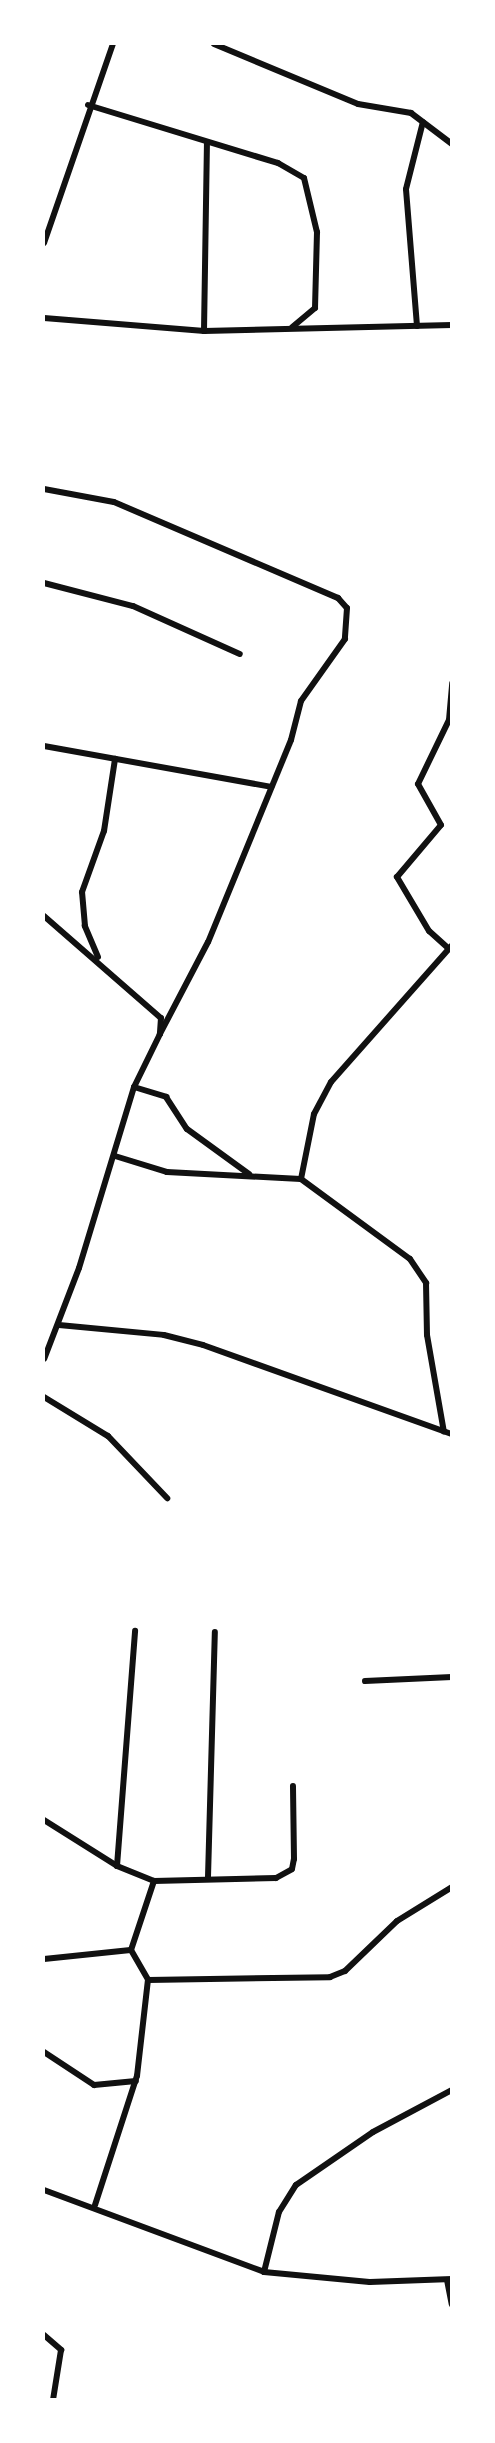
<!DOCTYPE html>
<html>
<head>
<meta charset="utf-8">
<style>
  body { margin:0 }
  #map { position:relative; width:495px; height:2443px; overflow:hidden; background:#fff; font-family:Karla,sans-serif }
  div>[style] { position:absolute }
  .minor>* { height:6px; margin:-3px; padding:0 3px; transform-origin:3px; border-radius:3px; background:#111 }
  span { translate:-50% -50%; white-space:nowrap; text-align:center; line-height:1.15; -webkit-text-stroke:4.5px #fff; paint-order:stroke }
  .frame { position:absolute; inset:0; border:45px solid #fff; pointer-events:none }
</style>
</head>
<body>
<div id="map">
  <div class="minor">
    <div style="left:214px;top:44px;width:156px;rotate:22.6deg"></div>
    <div style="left:358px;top:104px;width:54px;rotate:9.6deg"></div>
    <div style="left:411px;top:113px;width:51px;rotate:37.1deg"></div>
    <div style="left:88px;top:105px;width:199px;rotate:17deg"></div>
    <div style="left:278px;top:163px;width:30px;rotate:30deg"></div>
    <div style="left:304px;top:178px;width:56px;rotate:76.5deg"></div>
    <div style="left:317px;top:232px;width:76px;rotate:91.5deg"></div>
    <div style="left:315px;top:308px;width:30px;rotate:140deg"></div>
    <div style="left:44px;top:243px;width:211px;rotate:-70.9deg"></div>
    <div style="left:44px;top:318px;width:161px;rotate:4.6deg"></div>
    <div style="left:204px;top:331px;width:248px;rotate:-1.4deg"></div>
    <div style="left:417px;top:326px;width:137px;rotate:-94.6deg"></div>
    <div style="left:406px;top:189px;width:69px;rotate:-75.8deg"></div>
    <div style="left:204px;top:331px;width:188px;rotate:-89.1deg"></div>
    <div style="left:44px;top:489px;width:71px;rotate:10.5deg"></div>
    <div style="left:114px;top:502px;width:244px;rotate:23.2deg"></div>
    <div style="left:338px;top:598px;width:13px;rotate:48deg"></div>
    <div style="left:347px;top:608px;width:31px;rotate:94deg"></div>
    <div style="left:345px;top:639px;width:76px;rotate:125.4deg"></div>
    <div style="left:301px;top:701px;width:40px;rotate:104.4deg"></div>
    <div style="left:291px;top:740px;width:218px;rotate:112.3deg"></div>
    <div style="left:208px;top:942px;width:104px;rotate:117.6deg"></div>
    <div style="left:44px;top:583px;width:92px;rotate:14.5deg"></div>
    <div style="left:133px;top:606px;width:117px;rotate:24.2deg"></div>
    <div style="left:44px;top:746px;width:231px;rotate:10.2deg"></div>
    <div style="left:44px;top:916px;width:155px;rotate:41.1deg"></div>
    <div style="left:161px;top:1018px;width:16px;rotate:94deg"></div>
    <div style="left:160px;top:1034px;width:59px;rotate:116.1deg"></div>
    <div style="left:134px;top:1087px;width:189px;rotate:106.9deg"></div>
    <div style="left:79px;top:1268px;width:97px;rotate:111deg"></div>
    <div style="left:448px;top:948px;width:25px;rotate:-138deg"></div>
    <div style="left:429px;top:931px;width:63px;rotate:-120.7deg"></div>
    <div style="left:397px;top:877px;width:68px;rotate:-49.8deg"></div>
    <div style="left:441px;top:825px;width:47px;rotate:-119.3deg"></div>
    <div style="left:418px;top:784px;width:71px;rotate:-64.2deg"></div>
    <div style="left:449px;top:720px;width:37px;rotate:-85deg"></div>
    <div style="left:98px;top:957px;width:34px;rotate:-113deg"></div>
    <div style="left:85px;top:926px;width:34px;rotate:-95deg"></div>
    <div style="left:82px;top:892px;width:65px;rotate:-70.2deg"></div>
    <div style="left:104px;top:831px;width:73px;rotate:-81.3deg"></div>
    <div style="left:134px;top:1087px;width:34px;rotate:17deg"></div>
    <div style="left:166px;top:1097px;width:38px;rotate:57deg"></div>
    <div style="left:187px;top:1129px;width:77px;rotate:36deg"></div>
    <div style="left:115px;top:1156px;width:54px;rotate:17.1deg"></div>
    <div style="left:167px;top:1172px;width:134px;rotate:3deg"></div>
    <div style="left:301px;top:1179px;width:135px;rotate:36.3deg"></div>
    <div style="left:410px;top:1259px;width:29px;rotate:56deg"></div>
    <div style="left:426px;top:1283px;width:52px;rotate:88.9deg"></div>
    <div style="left:427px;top:1335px;width:98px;rotate:80.1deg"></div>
    <div style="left:301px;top:1179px;width:66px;rotate:-78.7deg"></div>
    <div style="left:314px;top:1114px;width:36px;rotate:-62deg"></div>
    <div style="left:331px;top:1082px;width:183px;rotate:-48.5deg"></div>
    <div style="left:59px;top:1325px;width:105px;rotate:5.4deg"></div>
    <div style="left:164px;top:1335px;width:40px;rotate:14.4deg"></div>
    <div style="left:203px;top:1345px;width:264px;rotate:19.7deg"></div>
    <div style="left:44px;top:1397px;width:75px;rotate:31.4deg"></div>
    <div style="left:108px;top:1436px;width:86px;rotate:46.4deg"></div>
    <div style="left:365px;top:1681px;width:87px;rotate:-2.6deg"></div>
    <div style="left:44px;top:1820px;width:86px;rotate:32.2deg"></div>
    <div style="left:117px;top:1866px;width:40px;rotate:22deg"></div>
    <div style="left:154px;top:1881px;width:122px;rotate:-1.4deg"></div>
    <div style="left:276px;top:1878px;width:18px;rotate:-29deg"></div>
    <div style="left:292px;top:1869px;width:10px;rotate:-79deg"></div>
    <div style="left:294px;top:1859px;width:73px;rotate:-90.8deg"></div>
    <div style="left:117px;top:1866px;width:236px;rotate:-85.6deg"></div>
    <div style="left:208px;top:1877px;width:245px;rotate:-88.4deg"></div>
    <div style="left:131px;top:1950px;width:73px;rotate:-71.6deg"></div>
    <div style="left:44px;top:1959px;width:87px;rotate:-5.9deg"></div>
    <div style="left:131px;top:1950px;width:34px;rotate:60deg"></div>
    <div style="left:148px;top:1980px;width:182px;rotate:-0.9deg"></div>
    <div style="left:330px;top:1977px;width:16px;rotate:-22deg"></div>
    <div style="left:345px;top:1971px;width:72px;rotate:-43.9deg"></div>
    <div style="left:397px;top:1921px;width:65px;rotate:-31.7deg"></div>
    <div style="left:44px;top:2052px;width:60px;rotate:33.4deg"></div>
    <div style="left:94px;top:2085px;width:42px;rotate:-5.4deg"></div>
    <div style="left:44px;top:2190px;width:235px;rotate:20.4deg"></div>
    <div style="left:264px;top:2272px;width:106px;rotate:5.4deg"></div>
    <div style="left:370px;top:2282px;width:82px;rotate:-2.1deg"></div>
    <div style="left:95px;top:2205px;width:136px;rotate:-72deg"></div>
    <div style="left:137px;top:2076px;width:97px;rotate:-83.5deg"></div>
    <div style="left:264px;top:2272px;width:62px;rotate:-76deg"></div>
    <div style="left:279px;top:2212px;width:32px;rotate:-58deg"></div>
    <div style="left:296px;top:2185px;width:93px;rotate:-34.5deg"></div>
    <div style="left:373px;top:2132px;width:89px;rotate:-28deg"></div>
    <div style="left:447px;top:2280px;width:25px;rotate:79deg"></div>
    <div style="left:44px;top:2335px;width:23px;rotate:41deg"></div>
    <div style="left:61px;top:2350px;width:51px;rotate:99.1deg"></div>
  </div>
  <div class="frame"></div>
</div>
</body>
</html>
